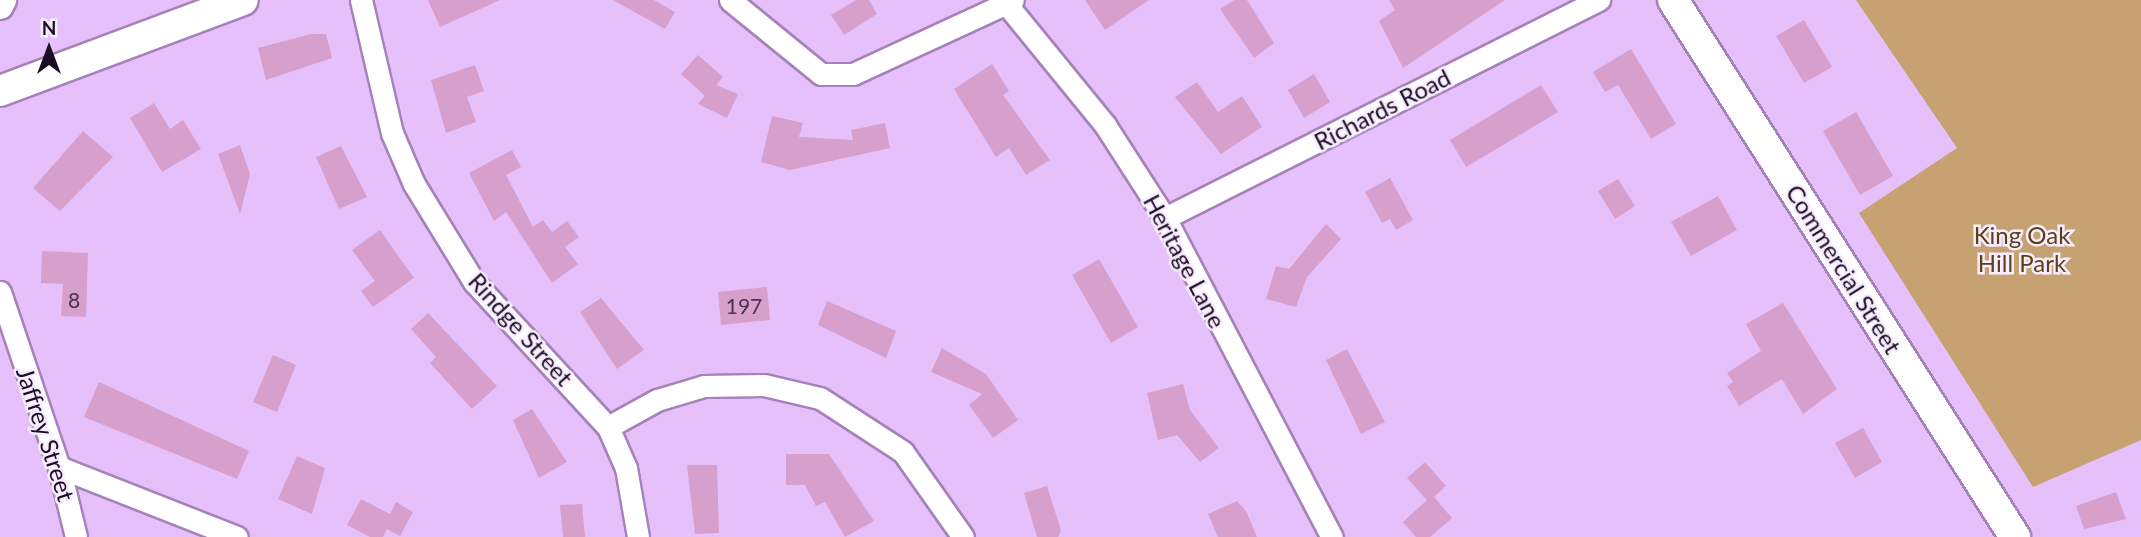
<!DOCTYPE html>
<html>
<head>
<meta charset="utf-8">
<style>
  body { margin:0 }
  #map { position:relative; width:2141px; height:537px; overflow:hidden; background:#e6c0fb; font-family:Lato,sans-serif }
  div>[style] { position:absolute }
  .green>* { inset:0; background:#c6a171 }
  .building>* { inset:0; background:#d79fcc }
  .roads { filter:drop-shadow(2px 0 #a682ba) drop-shadow(-2px 0 #a682ba) drop-shadow(0 2px #a682ba) drop-shadow(0 -2px #a682ba) }
  .minor>* { height:21px; margin:-10.5px; padding:0 10.5px; transform-origin:10.5px; border-radius:10.5px; background:#fff }
  .tertiary>* { height:26px; margin:-13px; padding:0 13px; transform-origin:13px; border-radius:13px; background:#fff }
  .secondary>* { height:30px; margin:-15px; padding:0 15px; transform-origin:15px; border-radius:15px; background:#fff }
  span { translate:-50% -50%; white-space:nowrap; text-align:center; line-height:1.15; -webkit-text-stroke:5px #f8edff; paint-order:stroke }
  .number-label { font-size:21px; color:#4a324c }
  .number-label span { -webkit-text-stroke-width:0 }
  .street-label { font-size:24px; color:#1b0d22 }
  .park-label { font-size:24px; color:#5d4016 }
  .north { position:absolute; left:14px; top:14px; width:70px; height:70px; -webkit-text-stroke:5px #f8edff; paint-order:stroke; rotate:0deg; font-size:19px; font-weight:700; line-height:28px; text-align:center; color:#1b0d22 }
  .north::after { content:''; display:block; margin:auto; width:24px; height:32px; background:#1b0d22; clip-path:polygon(50% 0,100% 100%,50% 72%,0 100%) }
</style>
</head>
<body>
<div id="map">
  <div class="green">
    <div style="clip-path:polygon(1856px 0,2141px 0,2141px 440px,2033px 487px,1859px 213px,1957px 148px)"></div>
  </div>
  <div class="building">
    <div style="clip-path:polygon(428px 0,500px 0,440px 27px)"></div>
    <div style="clip-path:polygon(613px 0,654px 0,675px 12px,665px 29px)"></div>
    <div style="clip-path:polygon(856px 0,869px 0,877px 14px,844px 35px,831px 15px)"></div>
    <div style="clip-path:polygon(1085px 0,1149px 0,1105px 30px)"></div>
    <div style="clip-path:polygon(1234px 0,1247px 0,1274px 43px,1254px 58px,1220px 9px)"></div>
    <div style="clip-path:polygon(1389px 0,1505px 0,1403px 68px,1379px 21px,1395px 10px)"></div>
    <div style="clip-path:polygon(1804px 20px,1832px 67px,1804px 83px,1776px 36px)"></div>
    <div style="clip-path:polygon(311px 34px,326px 34px,332px 58px,266px 80px,258px 48px)"></div>
    <div style="clip-path:polygon(1631px 49px,1676px 124px,1651px 139px,1618px 85px,1605px 92px,1593px 72px)"></div>
    <div style="clip-path:polygon(698px 55px,723px 77px,716px 85px,738px 94px,727px 118px,698px 104px,705px 96px,681px 74px)"></div>
    <div style="clip-path:polygon(992px 64px,1009px 91px,1003px 95px,1050px 160px,1026px 175px,1009px 148px,996px 157px,954px 89px)"></div>
    <div style="clip-path:polygon(475px 65px,484px 91px,467px 97px,476px 122px,446px 133px,431px 80px)"></div>
    <div style="clip-path:polygon(1314px 74px,1330px 102px,1304px 118px,1288px 90px)"></div>
    <div style="clip-path:polygon(1197px 82px,1218px 112px,1242px 96px,1262px 127px,1221px 154px,1175px 97px)"></div>
    <div style="clip-path:polygon(1541px 85px,1558px 112px,1466px 167px,1450px 140px)"></div>
    <div style="clip-path:polygon(154px 103px,170px 129px,183px 120px,201px 149px,162px 172px,130px 118px)"></div>
    <div style="clip-path:polygon(1856px 112px,1893px 176px,1860px 195px,1823px 131px)"></div>
    <div style="clip-path:polygon(772px 116px,803px 123px,799px 137px,853px 140px,851px 130px,885px 123px,890px 148px,790px 170px,761px 162px)"></div>
    <div style="clip-path:polygon(83px 131px,113px 157px,60px 211px,33px 188px)"></div>
    <div style="clip-path:polygon(240px 145px,250px 174px,240px 214px,218px 154px)"></div>
    <div style="clip-path:polygon(341px 146px,367px 197px,339px 209px,316px 157px)"></div>
    <div style="clip-path:polygon(512px 150px,521px 167px,506px 175px,533px 227px,543px 220px,552px 232px,567px 221px,579px 237px,565px 247px,578px 264px,552px 283px,506px 212px,494px 221px,469px 173px)"></div>
    <div style="clip-path:polygon(1390px 178px,1413px 220px,1396px 230px,1390px 219px,1382px 223px,1365px 192px)"></div>
    <div style="clip-path:polygon(1618px 179px,1635px 206px,1615px 219px,1598px 191px)"></div>
    <div style="clip-path:polygon(1718px 196px,1737px 230px,1691px 256px,1671px 222px)"></div>
    <div style="clip-path:polygon(1326px 224px,1341px 239px,1307px 277px,1296px 307px,1266px 299px,1276px 266px,1289px 269px)"></div>
    <div style="clip-path:polygon(380px 230px,414px 278px,373px 307px,361px 291px,375px 281px,352px 250px)"></div>
    <div style="clip-path:polygon(42px 251px,88px 253px,86px 317px,61px 316px,63px 284px,41px 283px)"></div>
    <div style="clip-path:polygon(1099px 259px,1138px 327px,1111px 343px,1072px 275px)"></div>
    <div style="clip-path:polygon(767px 287px,770px 320px,721px 325px,718px 292px)"></div>
    <div style="clip-path:polygon(601px 298px,644px 350px,617px 369px,580px 312px)"></div>
    <div style="clip-path:polygon(827px 301px,896px 331px,886px 358px,818px 325px)"></div>
    <div style="clip-path:polygon(1783px 303px,1837px 389px,1803px 414px,1782px 379px,1739px 406px,1727px 386px,1733px 382px,1727px 373px,1761px 351px,1746px 324px)"></div>
    <div style="clip-path:polygon(428px 313px,497px 386px,472px 409px,430px 363px,436px 357px,411px 329px)"></div>
    <div style="clip-path:polygon(942px 348px,986px 374px,1018px 420px,993px 438px,969px 405px,982px 394px,931px 372px)"></div>
    <div style="clip-path:polygon(1347px 349px,1385px 422px,1361px 434px,1326px 360px)"></div>
    <div style="clip-path:polygon(273px 355px,296px 365px,277px 412px,253px 402px)"></div>
    <div style="clip-path:polygon(99px 382px,249px 451px,237px 479px,84px 417px)"></div>
    <div style="clip-path:polygon(1183px 384px,1190px 410px,1219px 448px,1200px 462px,1177px 435px,1158px 440px,1147px 393px)"></div>
    <div style="clip-path:polygon(532px 409px,567px 462px,539px 478px,513px 420px)"></div>
    <div style="clip-path:polygon(1863px 428px,1882px 462px,1855px 478px,1835px 443px)"></div>
    <div style="clip-path:polygon(786px 454px,829px 454px,874px 521px,845px 537px,825px 502px,816px 506px,805px 485px,786px 485px)"></div>
    <div style="clip-path:polygon(297px 456px,325px 468px,312px 514px,278px 499px)"></div>
    <div style="clip-path:polygon(1425px 462px,1446px 486px,1434px 497px,1452px 518px,1430px 537px,1416px 537px,1403px 522px,1427px 500px,1407px 478px)"></div>
    <div style="clip-path:polygon(687px 465px,717px 465px,719px 533px,695px 534px)"></div>
    <div style="clip-path:polygon(1047px 486px,1061px 530px,1058px 537px,1037px 537px,1024px 493px)"></div>
    <div style="clip-path:polygon(2116px 492px,2126px 519px,2084px 529px,2076px 506px)"></div>
    <div style="clip-path:polygon(361px 499px,390px 514px,396px 502px,413px 512px,400px 536px,387px 529px,383px 537px,370px 537px,347px 525px)"></div>
    <div style="clip-path:polygon(1237px 501px,1246px 511px,1257px 537px,1218px 537px,1208px 514px)"></div>
    <div style="clip-path:polygon(582px 504px,585px 537px,563px 537px,560px 505px)"></div>
  </div>
  <div class="roads">
    <div class="minor">
      <div style="left:361px;top:0;width:137px;rotate:76.9deg"></div>
      <div style="left:392px;top:133px;width:56px;rotate:66.7deg"></div>
      <div style="left:414px;top:184px;width:115px;rotate:58.5deg"></div>
      <div style="left:474px;top:282px;width:197px;rotate:47.3deg"></div>
      <div style="left:608px;top:427px;width:45px;rotate:66.3deg"></div>
      <div style="left:626px;top:468px;width:70px;rotate:80.1deg"></div>
      <div style="left:730px;top:0;width:117px;rotate:39.1deg"></div>
      <div style="left:821px;top:74px;width:32px"></div>
      <div style="left:853px;top:74px;width:176px;rotate:-24.8deg"></div>
      <div style="left:1008px;top:6px;width:154px;rotate:50.8deg"></div>
      <div style="left:1105px;top:125px;width:111px;rotate:57.2deg"></div>
      <div style="left:1165px;top:218px;width:360px;rotate:62.4deg"></div>
      <div style="left:1165px;top:218px;width:486px;rotate:-26.7deg"></div>
      <div style="left:0;top:292px;width:185px;rotate:71.4deg"></div>
      <div style="left:59px;top:467px;width:72px;rotate:76.3deg"></div>
      <div style="left:608px;top:427px;width:56px;rotate:-28.9deg"></div>
      <div style="left:657px;top:400px;width:49px;rotate:-16.6deg"></div>
      <div style="left:704px;top:386px;width:60px;rotate:-1deg"></div>
      <div style="left:764px;top:385px;width:57px;rotate:13.1deg"></div>
      <div style="left:820px;top:398px;width:99px;rotate:33deg"></div>
      <div style="left:903px;top:452px;width:104px;rotate:54.8deg"></div>
      <div style="left:59px;top:467px;width:191px;rotate:21.5deg"></div>
    </div>
    <div class="tertiary">
      <div style="left:0;top:6px;width:7px;rotate:-63deg"></div>
    </div>
    <div class="secondary">
      <div style="left:1673px;top:0;width:637px;rotate:57.51deg"></div>
      <div style="left:0;top:91px;width:259px;rotate:-20.5deg"></div>
    </div>
  </div>
  <div class="number-label">
    <span style="left:74px;top:300px">8</span>
    <span style="left:744px;top:306px">197</span>
  </div>
  <div class="street-label">
    <span style="left:1382px;top:109px;rotate:-27deg">Richards Road</span>
    <span style="left:1185px;top:261px;rotate:62deg">Heritage Lane</span>
    <span style="left:1844px;top:269px;rotate:58deg">Commercial Street</span>
    <span style="left:521px;top:329px;rotate:48deg">Rindge Street</span>
    <span style="left:46px;top:434px;rotate:72deg">Jaffrey Street</span>
  </div>
  <div class="park-label">
    <span style="left:2022px;top:249px">King Oak<br>Hill Park</span>
  </div>
  <div class="north">N</div>
</div>
</body>
</html>
